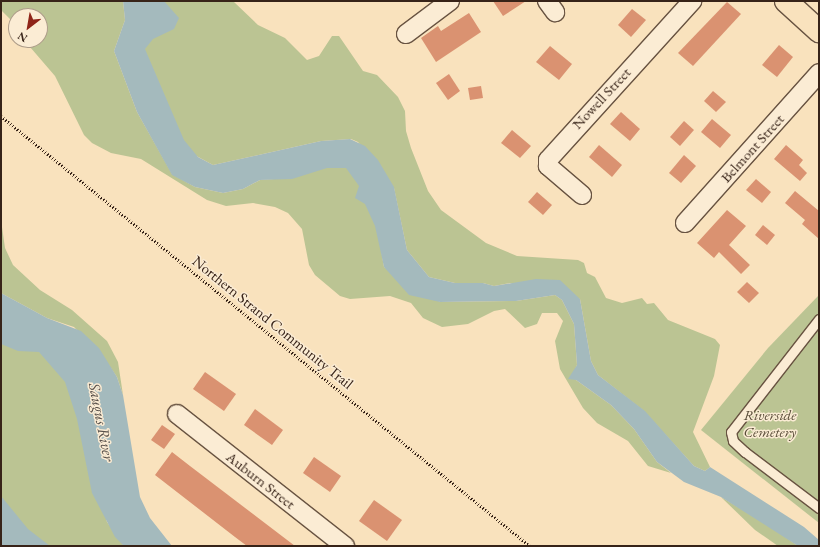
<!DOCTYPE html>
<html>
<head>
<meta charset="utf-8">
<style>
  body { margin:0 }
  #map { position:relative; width:820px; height:547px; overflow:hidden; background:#f9e2bd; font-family:"EB Garamond",serif }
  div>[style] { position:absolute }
  .green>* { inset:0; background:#bbc493 }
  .water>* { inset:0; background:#a4babd }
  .building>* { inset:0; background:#da9271 }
  .path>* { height:2.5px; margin-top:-1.25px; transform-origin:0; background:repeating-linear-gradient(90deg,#372318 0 1px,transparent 0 3px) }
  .roads { filter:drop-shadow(1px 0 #685341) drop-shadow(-1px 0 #685341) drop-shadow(0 1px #685341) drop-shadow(0 -1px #685341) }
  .service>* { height:9px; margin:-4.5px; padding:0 4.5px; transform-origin:4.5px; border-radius:4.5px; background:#fbecd4 }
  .minor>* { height:18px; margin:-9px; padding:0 9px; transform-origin:9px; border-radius:9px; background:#fbecd4 }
  .primary>* { height:22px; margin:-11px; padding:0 11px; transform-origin:11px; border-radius:11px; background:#f9e2bd }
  span { translate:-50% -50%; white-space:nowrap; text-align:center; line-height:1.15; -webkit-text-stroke:3px #fbecd4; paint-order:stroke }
  .street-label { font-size:15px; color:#372318 }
  .park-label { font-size:15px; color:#584b37; font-style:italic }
  .water-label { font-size:16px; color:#58504a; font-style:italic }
  .frame { position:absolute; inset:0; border:2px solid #372318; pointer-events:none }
  .north { position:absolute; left:8px; top:8px; width:40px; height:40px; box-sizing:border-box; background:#fbecd4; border:1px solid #ad9c89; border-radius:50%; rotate:211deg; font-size:11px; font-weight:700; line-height:16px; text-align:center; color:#372318 }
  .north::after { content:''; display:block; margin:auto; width:14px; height:18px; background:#8f2418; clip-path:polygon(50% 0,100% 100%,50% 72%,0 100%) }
</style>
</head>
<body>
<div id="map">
  <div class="green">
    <div style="clip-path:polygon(1px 1px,123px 1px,125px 20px,114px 51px,137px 112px,172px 174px,195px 187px,223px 193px,243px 189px,260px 180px,274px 179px,301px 166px,367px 168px,384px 267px,440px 302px,516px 301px,555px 295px,562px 300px,574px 324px,577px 365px,573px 374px,576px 380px,611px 405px,634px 429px,657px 462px,671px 473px,648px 466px,628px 441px,597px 423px,583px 408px,560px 369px,555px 341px,563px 321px,557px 313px,542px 313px,537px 324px,525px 328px,505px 309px,494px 311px,468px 324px,442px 327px,423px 318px,411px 303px,390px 296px,350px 299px,340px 296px,315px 275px,309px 265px,302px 229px,288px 213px,275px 207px,253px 203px,226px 206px,207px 200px,141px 159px,111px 153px,92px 143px,84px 135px,55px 76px,24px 40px,40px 40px,40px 16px,16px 16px,16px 36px,12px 31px,11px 20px,1px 10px)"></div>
    <div style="clip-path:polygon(156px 1px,234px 2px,258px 25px,285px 38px,307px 60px,319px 56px,332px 36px,339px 36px,363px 71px,377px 75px,398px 97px,405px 111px,406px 131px,411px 148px,428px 191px,441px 210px,486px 243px,517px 256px,578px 260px,584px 263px,587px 273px,595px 277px,606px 298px,622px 303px,642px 298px,647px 304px,654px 303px,668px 320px,715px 339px,720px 345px,714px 376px,693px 432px,710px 467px,705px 471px,694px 466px,644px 411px,598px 375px,591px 361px,580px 299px,510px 283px,494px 286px,483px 283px,455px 283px,429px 277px,407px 250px,394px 188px,358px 142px,351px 139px,321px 141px,213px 165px,191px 153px,145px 81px,143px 29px)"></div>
    <div style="clip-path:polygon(1px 220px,5px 248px,13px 265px,40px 290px,72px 310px,107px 341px,118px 362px,123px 395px,117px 377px,104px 358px,74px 327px,47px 318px,1px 293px)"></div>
    <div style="clip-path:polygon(819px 295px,819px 523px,701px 430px,768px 348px)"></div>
    <div style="clip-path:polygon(1px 335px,44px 354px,66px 376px,107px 522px,124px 546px,41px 546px,1px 508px)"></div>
    <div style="clip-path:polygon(721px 497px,768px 525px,798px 546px,778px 546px,755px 530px)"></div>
  </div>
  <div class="water">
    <div style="clip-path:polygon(123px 1px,164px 1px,179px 18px,174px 29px,153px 39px,145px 49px,184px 140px,198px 157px,213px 165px,321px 141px,350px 139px,365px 146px,378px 160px,394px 187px,407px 250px,429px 277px,455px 283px,483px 283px,494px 286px,536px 279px,560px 280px,580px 299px,591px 361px,598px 375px,645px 411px,694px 466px,705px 471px,710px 467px,804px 527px,819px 540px,819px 546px,798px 546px,721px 497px,684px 482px,657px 462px,634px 429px,611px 405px,576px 380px,568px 379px,577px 365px,574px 324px,562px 300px,555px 295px,516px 301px,440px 302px,409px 295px,384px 267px,375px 226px,365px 204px,355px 198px,359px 186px,346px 168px,327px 168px,292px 179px,260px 180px,243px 189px,223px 193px,195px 187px,172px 175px,137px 112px,114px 51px,125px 20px)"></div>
    <div style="clip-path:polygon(1px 293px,47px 318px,81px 331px,99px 348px,117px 377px,123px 395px,140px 497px,150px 518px,172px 546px,124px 546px,115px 537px,92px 493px,77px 419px,65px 382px,39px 352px,18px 351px,1px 344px)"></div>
    <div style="clip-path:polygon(1px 496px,28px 529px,50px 546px,1px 546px)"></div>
  </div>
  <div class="building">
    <div style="clip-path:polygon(493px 1px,526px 1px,503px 16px)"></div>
    <div style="clip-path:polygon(727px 2px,741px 14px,693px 66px,678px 53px)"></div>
    <div style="clip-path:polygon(632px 9px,646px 20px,631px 37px,618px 25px)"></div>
    <div style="clip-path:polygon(469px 13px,481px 32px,436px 62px,421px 38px,438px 26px,441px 31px)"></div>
    <div style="clip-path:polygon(779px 45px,793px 57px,777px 77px,762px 65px)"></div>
    <div style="clip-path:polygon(550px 46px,572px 64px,559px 80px,536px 62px)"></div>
    <div style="clip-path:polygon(449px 74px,460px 91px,448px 100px,436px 83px)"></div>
    <div style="clip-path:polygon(481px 86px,483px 98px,470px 100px,468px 88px)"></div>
    <div style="clip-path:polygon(713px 91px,726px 102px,716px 112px,704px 101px)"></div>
    <div style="clip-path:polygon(621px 112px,640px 129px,630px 141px,610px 124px)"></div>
    <div style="clip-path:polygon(712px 119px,731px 135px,720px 148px,701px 132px)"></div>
    <div style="clip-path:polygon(684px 121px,694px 130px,680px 146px,670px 137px)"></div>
    <div style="clip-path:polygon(512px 130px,531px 146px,520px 158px,501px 143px)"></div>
    <div style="clip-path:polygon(599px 145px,622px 165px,612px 177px,589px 157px)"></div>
    <div style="clip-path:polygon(786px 145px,803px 160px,799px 165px,807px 173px,800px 181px,774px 159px)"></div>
    <div style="clip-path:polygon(684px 155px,696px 166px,681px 183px,669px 173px)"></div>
    <div style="clip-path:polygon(756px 179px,771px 192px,762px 203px,746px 190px)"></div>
    <div style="clip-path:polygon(795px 191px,819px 211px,819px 239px,802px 224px,805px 220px,785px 203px)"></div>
    <div style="clip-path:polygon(537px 192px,552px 205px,543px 215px,528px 202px)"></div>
    <div style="clip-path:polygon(727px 210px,746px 226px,729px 245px,750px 265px,741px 274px,719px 252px,714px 258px,697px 243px)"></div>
    <div style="clip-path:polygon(763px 225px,775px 235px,767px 245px,755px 235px)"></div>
    <div style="clip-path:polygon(747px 282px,759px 293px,749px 303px,737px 292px)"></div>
    <div style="clip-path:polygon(205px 372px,236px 394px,224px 411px,193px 389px)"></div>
    <div style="clip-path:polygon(255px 409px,283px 430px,272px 445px,244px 425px)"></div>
    <div style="clip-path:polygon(162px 425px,175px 434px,164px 449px,151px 440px)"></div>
    <div style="clip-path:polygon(172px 452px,190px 466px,295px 546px,247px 546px,235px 537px,155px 475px)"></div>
    <div style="clip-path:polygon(314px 457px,341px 476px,330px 492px,303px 473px)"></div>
    <div style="clip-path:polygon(374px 500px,402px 520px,387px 541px,359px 521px)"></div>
  </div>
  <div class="path">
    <div style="left:1px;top:116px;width:682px;rotate:39.11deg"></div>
  </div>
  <div class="roads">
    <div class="service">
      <div style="left:819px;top:319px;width:143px;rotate:127.9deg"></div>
      <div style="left:731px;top:432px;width:9px;rotate:77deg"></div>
      <div style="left:733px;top:441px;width:16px;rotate:43deg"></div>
      <div style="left:745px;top:452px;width:93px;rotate:37.1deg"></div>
    </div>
    <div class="minor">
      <div style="left:547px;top:1px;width:14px;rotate:54deg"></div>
      <div style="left:406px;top:34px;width:55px;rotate:-36.9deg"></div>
      <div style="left:582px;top:195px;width:45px;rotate:-139.5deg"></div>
      <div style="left:548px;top:166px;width:6px;rotate:-90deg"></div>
      <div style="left:548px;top:160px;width:215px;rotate:-47.8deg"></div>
      <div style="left:685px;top:223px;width:201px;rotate:-48.2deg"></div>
      <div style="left:177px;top:414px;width:214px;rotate:38.2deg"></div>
    </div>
    <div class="primary">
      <div style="left:786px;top:1px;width:45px;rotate:42.3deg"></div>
    </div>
  </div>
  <div class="street-label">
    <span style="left:601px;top:98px;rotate:-47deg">Nowell Street</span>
    <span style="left:752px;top:148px;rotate:-48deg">Belmont Street</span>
    <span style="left:273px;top:322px;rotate:39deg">Northern Strand Community Trail</span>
    <span style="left:261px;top:480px;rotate:38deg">Auburn Street</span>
  </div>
  <div class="park-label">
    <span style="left:770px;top:423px">Riverside<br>Cemetery</span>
  </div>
  <div class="water-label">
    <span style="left:101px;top:422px;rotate:79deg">Saugus River</span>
  </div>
  <div class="frame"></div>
  <div class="north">N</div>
</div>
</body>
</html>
